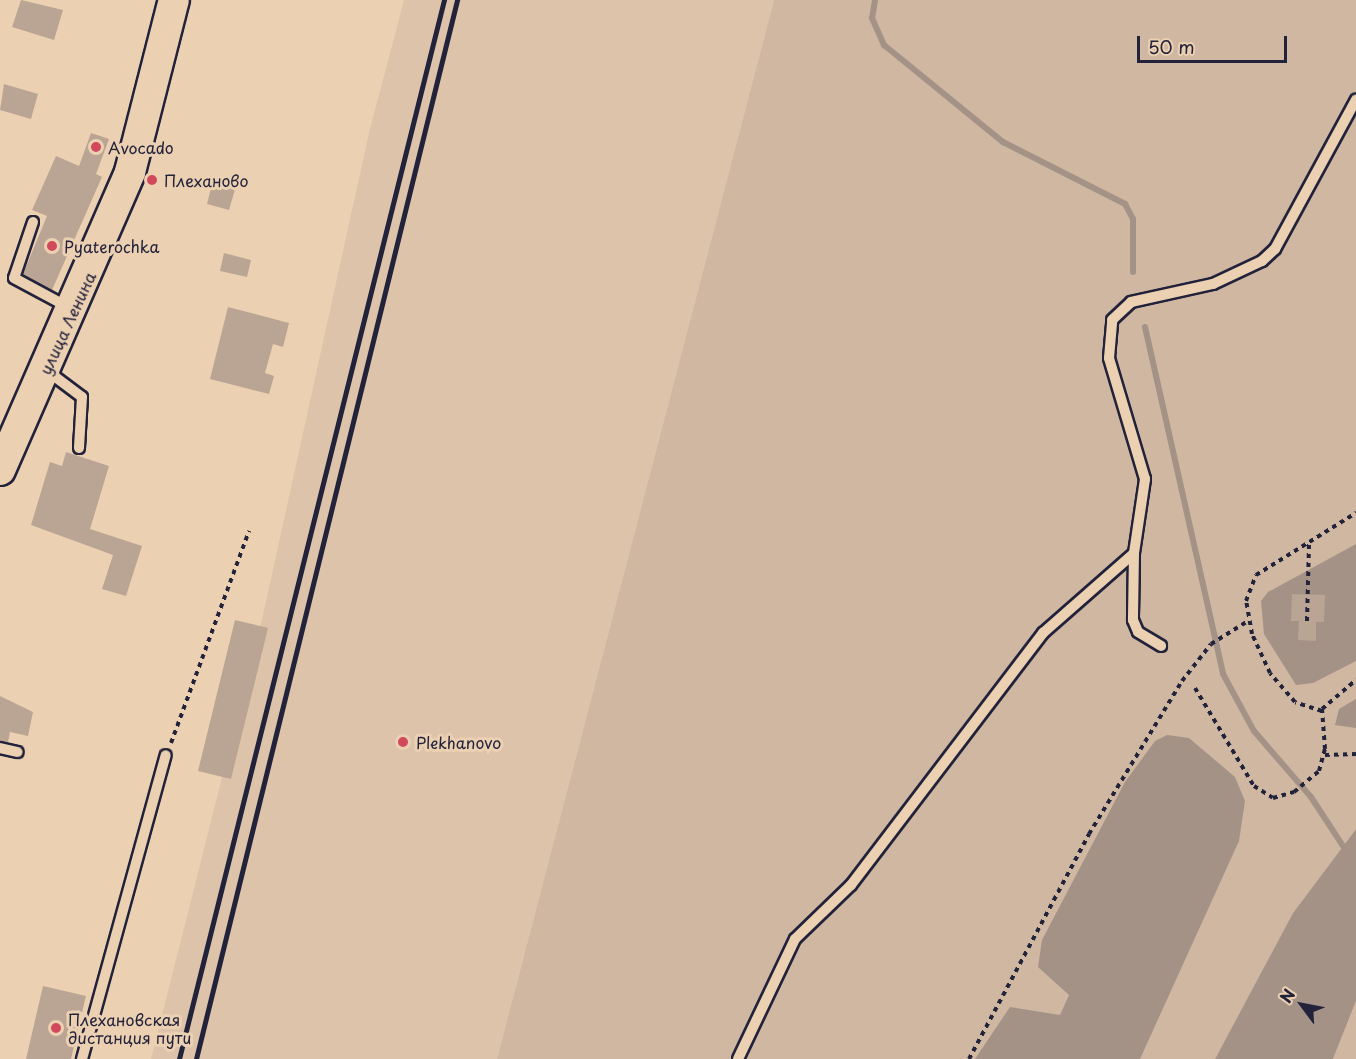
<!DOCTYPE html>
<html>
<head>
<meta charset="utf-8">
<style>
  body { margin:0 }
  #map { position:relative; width:1356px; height:1059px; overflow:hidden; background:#ecd0b2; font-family:"Playpen Sans",sans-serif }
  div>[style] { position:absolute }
  .built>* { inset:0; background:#ddc3a9 }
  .green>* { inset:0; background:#cfb7a1 }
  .water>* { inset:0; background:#a49287 }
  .stream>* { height:6px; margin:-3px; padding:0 3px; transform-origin:3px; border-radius:3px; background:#a49287 }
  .building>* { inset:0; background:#baa594 }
  .path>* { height:4px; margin-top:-2px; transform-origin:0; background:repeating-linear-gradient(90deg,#22223b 0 4.5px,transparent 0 9px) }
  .roads { filter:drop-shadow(2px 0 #22223b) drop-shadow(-2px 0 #22223b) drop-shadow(0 2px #22223b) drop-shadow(0 -2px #22223b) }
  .lane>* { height:10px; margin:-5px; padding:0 5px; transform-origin:5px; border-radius:5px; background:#ecd0b2 }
  .secondary>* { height:30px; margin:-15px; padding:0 15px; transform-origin:15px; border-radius:15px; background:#ecd0b2 }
  .rail>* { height:4.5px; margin:-2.25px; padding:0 2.25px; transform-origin:2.25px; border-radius:2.25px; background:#22223b }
  .dots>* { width:16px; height:16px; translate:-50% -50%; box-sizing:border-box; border:3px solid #ecd0b2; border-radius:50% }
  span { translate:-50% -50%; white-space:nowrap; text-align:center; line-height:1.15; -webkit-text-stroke:6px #ecd0b2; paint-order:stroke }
  .poi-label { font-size:16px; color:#22223b }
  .left { translate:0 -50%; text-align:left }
  .street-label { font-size:16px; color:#22223b }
  .north { position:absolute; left:1272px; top:975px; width:60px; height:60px; -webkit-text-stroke:4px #ecd0b2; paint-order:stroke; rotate:302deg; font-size:16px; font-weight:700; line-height:24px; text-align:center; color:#22223b }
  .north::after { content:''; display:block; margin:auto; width:21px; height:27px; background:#22223b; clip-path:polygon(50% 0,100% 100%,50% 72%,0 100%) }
  .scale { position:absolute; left:1137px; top:36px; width:150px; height:27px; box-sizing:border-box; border:3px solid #22223b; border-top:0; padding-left:8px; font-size:18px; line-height:21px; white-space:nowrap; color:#22223b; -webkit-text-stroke:4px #ecd0b2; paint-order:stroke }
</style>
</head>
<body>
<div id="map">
  <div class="built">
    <div style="clip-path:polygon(404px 0,774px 0,497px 1059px,151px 1059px,263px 615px,369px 133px)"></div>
  </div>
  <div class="green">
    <div style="clip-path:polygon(774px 0,1356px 0,1356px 829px,1293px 913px,1215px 1059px,497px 1059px)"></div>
    <div style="clip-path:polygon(1356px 1001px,1356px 1059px,1333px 1059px)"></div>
  </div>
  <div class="water">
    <div style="clip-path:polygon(1356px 544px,1356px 661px,1313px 683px,1296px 685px,1264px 634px,1261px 601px,1268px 592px)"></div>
    <div style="clip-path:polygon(1356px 699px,1356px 728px,1335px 725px,1339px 709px)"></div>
    <div style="clip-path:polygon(1167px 735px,1189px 738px,1235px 777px,1245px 801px,1239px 841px,1140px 1059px,975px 1059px,1010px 1007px,1060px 1015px,1069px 995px,1038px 967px,1042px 940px,1125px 782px,1155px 741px)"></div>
    <div style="clip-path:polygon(1356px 829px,1356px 1001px,1333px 1059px,1215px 1059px,1293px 913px)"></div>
  </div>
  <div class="stream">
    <div style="left:875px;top:0;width:18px;rotate:99deg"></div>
    <div style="left:872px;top:18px;width:30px;rotate:66deg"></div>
    <div style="left:884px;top:45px;width:154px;rotate:39.2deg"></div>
    <div style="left:1003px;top:142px;width:137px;rotate:26.9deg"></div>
    <div style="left:1125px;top:204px;width:17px;rotate:62deg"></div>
    <div style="left:1133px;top:219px;width:53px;rotate:90deg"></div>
    <div style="left:1145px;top:327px;width:356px;rotate:77.3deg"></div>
    <div style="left:1223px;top:674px;width:65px;rotate:61.5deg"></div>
    <div style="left:1254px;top:731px;width:87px;rotate:49.2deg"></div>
    <div style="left:1311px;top:797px;width:59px;rotate:56.9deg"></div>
  </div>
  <div class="building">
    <div style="clip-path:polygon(21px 0,63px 10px,54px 40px,12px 27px)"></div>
    <div style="clip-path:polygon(4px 84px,38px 94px,31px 119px,0 110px)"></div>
    <div style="clip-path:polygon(91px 133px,109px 139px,96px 174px,102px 177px,52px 290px,23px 274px,47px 216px,32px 210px,56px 156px,79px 166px)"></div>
    <div style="clip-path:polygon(213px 180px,236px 186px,229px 210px,207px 204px)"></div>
    <div style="clip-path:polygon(224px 253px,251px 260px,247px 277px,220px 271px)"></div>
    <div style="clip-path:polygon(228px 307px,289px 323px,283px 347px,273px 344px,265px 373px,274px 376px,269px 394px,210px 379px)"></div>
    <div style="clip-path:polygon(66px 452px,109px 466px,90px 529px,142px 546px,126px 596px,102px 589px,113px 555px,31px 525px,50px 462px,62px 466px)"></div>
    <div style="clip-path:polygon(1292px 594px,1325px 595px,1324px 622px,1316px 622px,1316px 641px,1298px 640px,1299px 621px,1291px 621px)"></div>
    <div style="clip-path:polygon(235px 620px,268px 628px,231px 779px,198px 771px)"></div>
    <div style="clip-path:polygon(0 696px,33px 712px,28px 736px,10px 732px,8px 742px,0 741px)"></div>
    <div style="clip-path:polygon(43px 986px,86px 996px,71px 1059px,26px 1059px)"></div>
  </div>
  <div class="path">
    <div style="left:1307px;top:621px;width:78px;rotate:-88.5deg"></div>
    <div style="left:1195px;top:688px;width:114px;rotate:59deg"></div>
    <div style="left:1254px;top:786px;width:22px;rotate:32deg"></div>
    <div style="left:1273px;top:798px;width:22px;rotate:-16deg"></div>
    <div style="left:1294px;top:792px;width:33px;rotate:-40deg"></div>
    <div style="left:1319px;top:771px;width:23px;rotate:-75deg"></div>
    <div style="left:1325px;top:749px;width:40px;rotate:-94.3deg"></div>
    <div style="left:1322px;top:709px;width:45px;rotate:-40.5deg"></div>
    <div style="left:1322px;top:711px;width:28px;rotate:-162deg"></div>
    <div style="left:1295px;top:702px;width:38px;rotate:-131deg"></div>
    <div style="left:1270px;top:673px;width:43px;rotate:-114.8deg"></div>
    <div style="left:1252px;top:634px;width:34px;rotate:-100deg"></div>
    <div style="left:1246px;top:601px;width:28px;rotate:-69deg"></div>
    <div style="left:1256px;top:575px;width:118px;rotate:-31.8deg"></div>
    <div style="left:171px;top:743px;width:226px;rotate:-69.8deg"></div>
    <div style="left:1325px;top:755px;width:31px;rotate:-2deg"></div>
    <div style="left:969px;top:1059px;width:255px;rotate:-61.9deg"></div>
    <div style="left:1089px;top:834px;width:179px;rotate:-58.7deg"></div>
    <div style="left:1182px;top:681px;width:47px;rotate:-51.9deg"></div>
    <div style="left:1211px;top:644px;width:44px;rotate:-31.9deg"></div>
  </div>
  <div class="roads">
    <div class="lane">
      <div style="left:33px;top:222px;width:59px;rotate:108.7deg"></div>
      <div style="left:14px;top:278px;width:61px;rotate:28.2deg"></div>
      <div style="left:46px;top:370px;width:45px;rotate:36.9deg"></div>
      <div style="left:82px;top:397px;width:51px;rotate:93.4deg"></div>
      <div style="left:1134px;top:553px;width:67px;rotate:90.9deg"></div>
      <div style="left:1133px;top:620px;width:13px;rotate:67deg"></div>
      <div style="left:1138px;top:632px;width:27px;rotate:31deg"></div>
      <div style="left:0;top:748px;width:18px;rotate:13deg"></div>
      <div style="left:82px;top:1059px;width:315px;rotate:-74.6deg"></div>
      <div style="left:738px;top:1059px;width:133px;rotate:-64.6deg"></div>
      <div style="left:795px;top:939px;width:78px;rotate:-44deg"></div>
      <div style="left:851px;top:885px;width:317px;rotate:-52.7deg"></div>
      <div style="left:1043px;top:633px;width:121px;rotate:-41.3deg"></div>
      <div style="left:1134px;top:553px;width:75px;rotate:-81.5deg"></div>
      <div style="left:1145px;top:479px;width:126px;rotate:-106.6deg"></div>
      <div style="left:1109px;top:358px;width:38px;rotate:-85deg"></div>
      <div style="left:1112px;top:320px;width:26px;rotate:-43deg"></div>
      <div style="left:1131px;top:302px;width:84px;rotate:-12.4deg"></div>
      <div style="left:1213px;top:284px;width:54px;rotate:-25.1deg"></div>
      <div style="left:1262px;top:261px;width:18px;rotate:-43deg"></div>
      <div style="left:1275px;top:249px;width:170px;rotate:-61.5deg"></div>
    </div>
    <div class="secondary">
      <div style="left:0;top:470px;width:325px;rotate:-66.4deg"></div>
      <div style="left:130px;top:172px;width:178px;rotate:-75.7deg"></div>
    </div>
  </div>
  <div class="rail">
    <div style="left:179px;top:1059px;width:1092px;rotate:-75.95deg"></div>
    <div style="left:196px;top:1059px;width:1091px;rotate:-76.15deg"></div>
  </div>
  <div class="dots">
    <div style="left:96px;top:147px;background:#d1495b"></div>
    <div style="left:152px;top:180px;background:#d1495b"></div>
    <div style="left:52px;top:246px;background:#d1495b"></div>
    <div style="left:403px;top:742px;background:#d1495b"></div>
    <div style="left:56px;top:1028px;background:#d1495b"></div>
  </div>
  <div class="poi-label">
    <span class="left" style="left:108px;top:147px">Avocado</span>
    <span class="left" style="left:164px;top:180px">Плеханово</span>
    <span class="left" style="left:64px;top:246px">Pyaterochka</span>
    <span class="left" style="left:416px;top:742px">Plekhanovo</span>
    <span class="left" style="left:68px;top:1028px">Плехановская<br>дистанция пути</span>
  </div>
  <div class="street-label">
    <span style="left:67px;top:323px;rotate:-65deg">улица Ленина</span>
  </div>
  <div class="north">N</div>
  <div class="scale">50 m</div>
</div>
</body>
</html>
